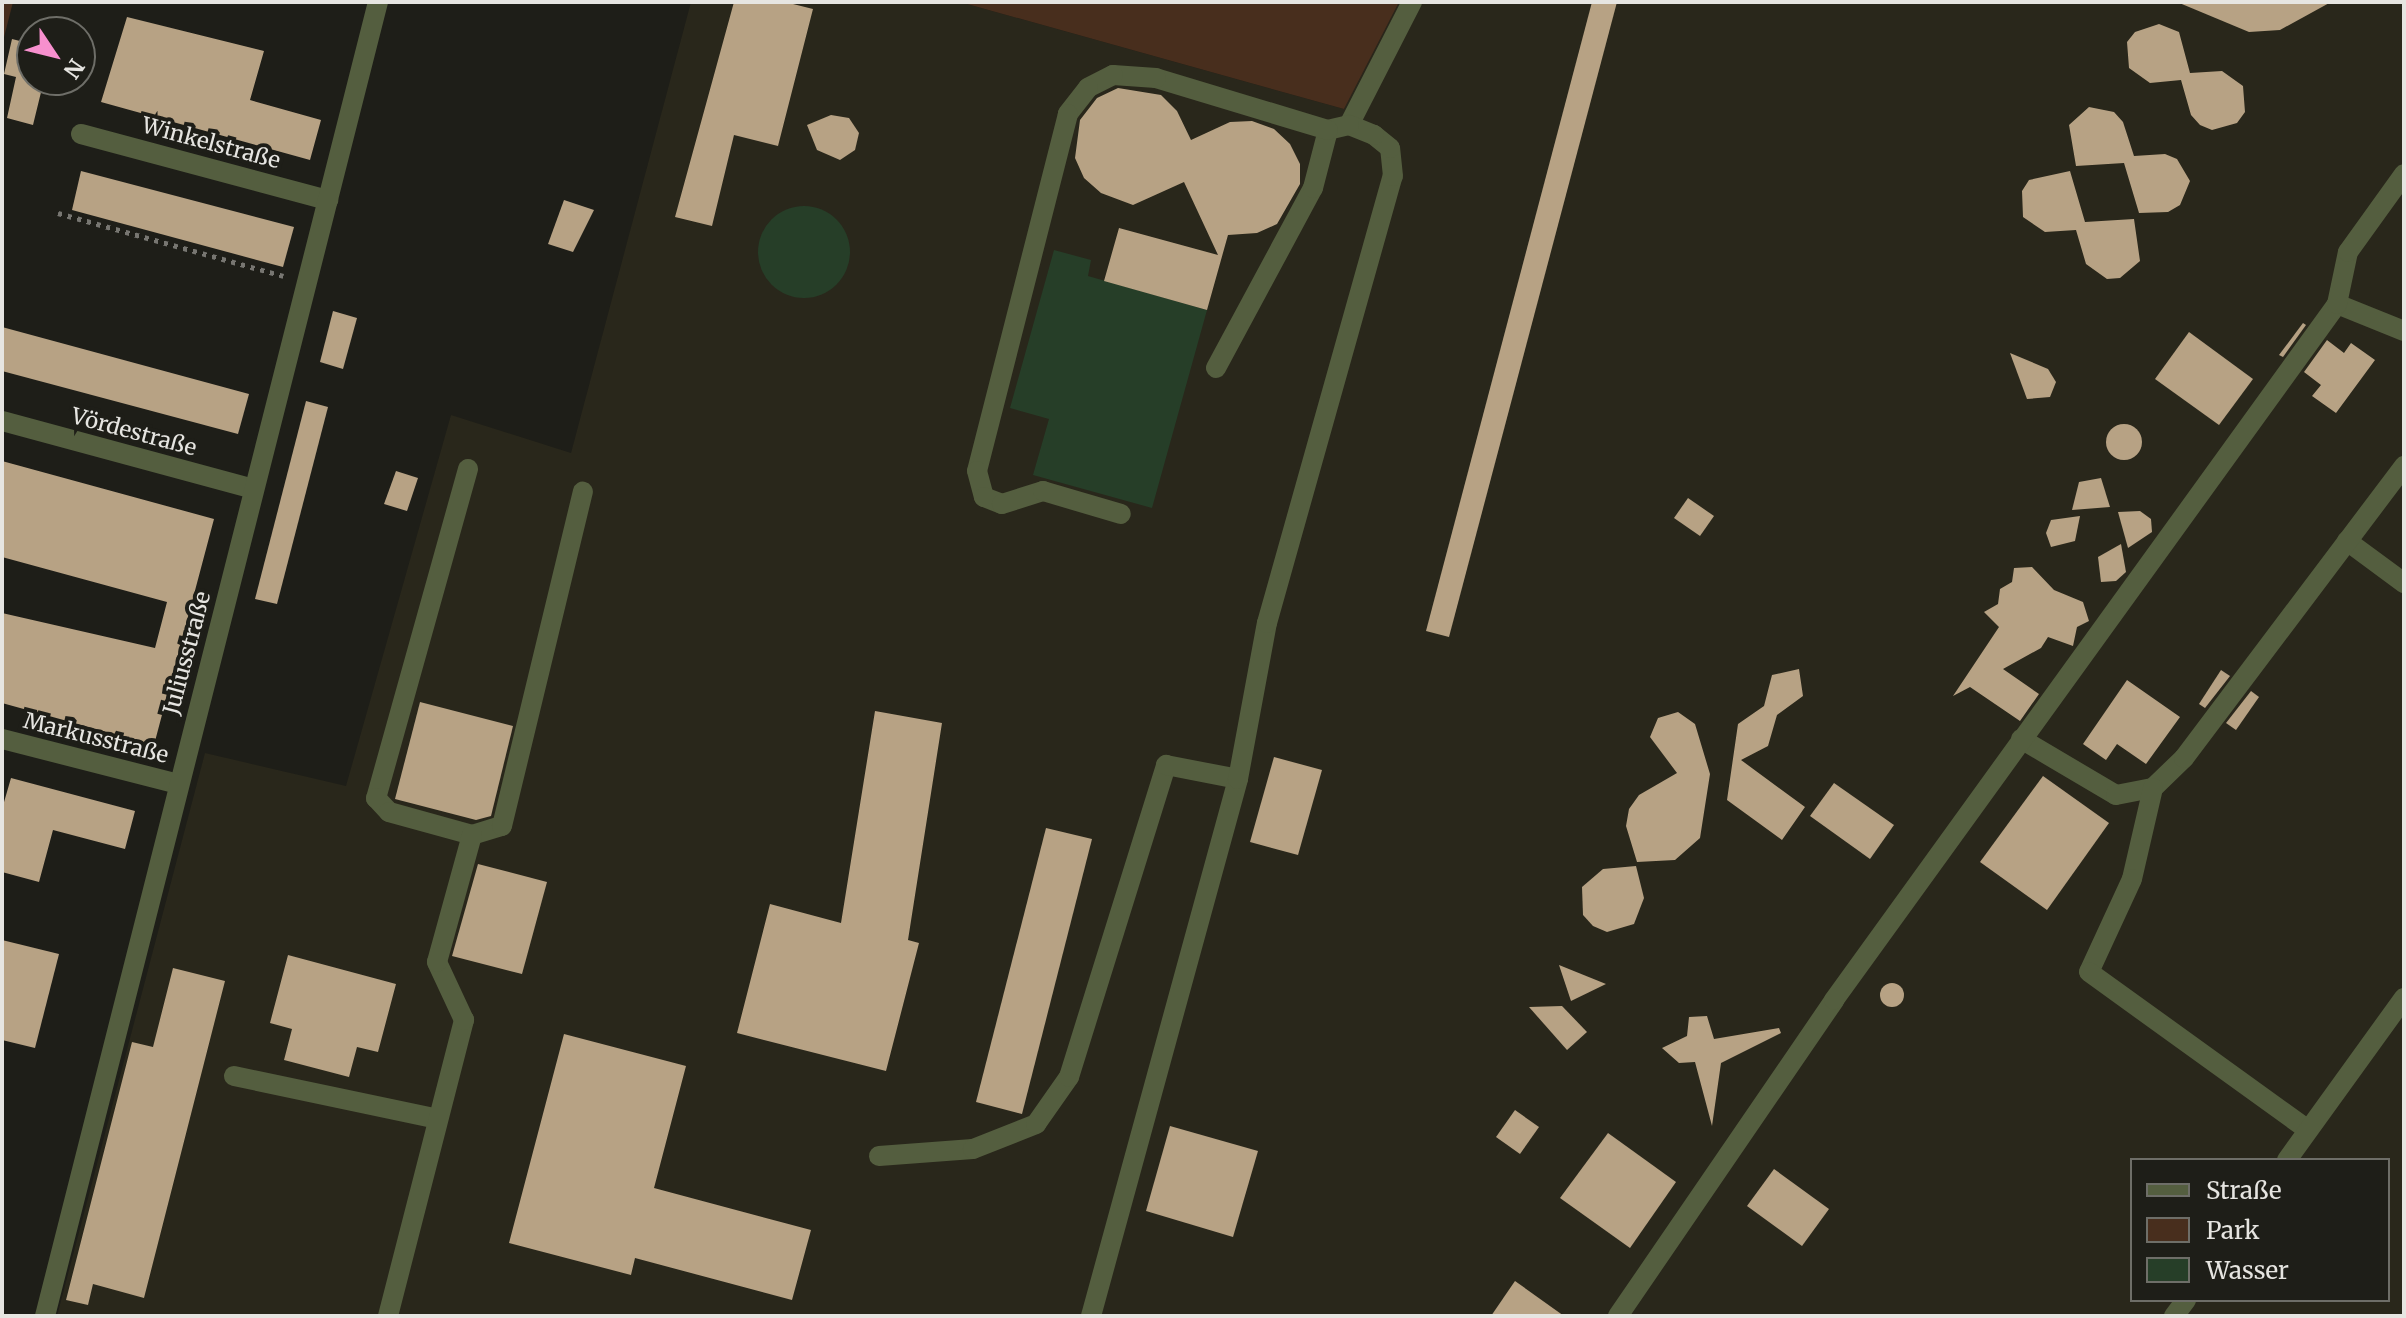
<!DOCTYPE html>
<html>
<head>
<meta charset="utf-8">
<style>
  body { margin:0 }
  #map { position:relative; width:2406px; height:1318px; overflow:hidden; background:#1e1e18; font-family:Merriweather,serif }
  div>[style] { position:absolute }
  .built>* { inset:0; background:#29271b }
  .green>* { inset:0; background:#482e1d }
  .water>* { inset:0; background:#263e28 }
  .round { border-radius:50% }
  .building>* { inset:0; background:#b7a284 }
  .path>* { height:5px; margin-top:-2.5px; transform-origin:0; background:repeating-linear-gradient(90deg,#777671 0 4px,transparent 0 10px) }
  .minor>* { height:20px; margin:-10px; padding:0 10px; transform-origin:10px; border-radius:10px; background:#545e3f }
  span { translate:-50% -50%; white-space:nowrap; text-align:center; line-height:1.15; -webkit-text-stroke:8px #1e1e18; paint-order:stroke }
  .street-label { font-size:22px; color:#e6e5e1 }
  .frame { position:absolute; inset:0; border:4px solid #e6e5e1; pointer-events:none }
  .legend { position:absolute; left:2130px; top:1158px; width:260px; height:144px; box-sizing:border-box; background:#1e1e18; border:2px solid #6e6e68; margin:0; padding:10px 14px; list-style:none; font-size:24px; color:#e6e5e1 }
  .legend li { display:flex; align-items:center; gap:16px; height:40px }
  .legend b { width:40px; border:2px solid #6e6e68 }
  .north { position:absolute; left:16px; top:16px; width:80px; height:80px; box-sizing:border-box; background:#1e1e18; border:2px solid #6e6e68; border-radius:50%; rotate:125deg; font-size:22px; font-weight:700; line-height:32px; text-align:center; color:#e6e5e1 }
  .north::after { content:''; display:block; margin:auto; width:28px; height:36px; background:#f790ce; clip-path:polygon(50% 0,100% 100%,50% 72%,0 100%) }
</style>
</head>
<body>
<div id="map">
  <div class="built">
    <div style="clip-path:polygon(evenodd,691px 2px,960px 2px,1344px 109px,1399px 2px,2404px 2px,2404px 1316px,57px 1316px,205px 753px,346px 786px,451px 415px,571px 453px,691px 2px,2132px 1160px,2388px 1160px,2388px 1300px,2132px 1300px,2132px 1160px)"></div>
  </div>
  <div class="green">
    <div style="clip-path:polygon(2px 2px,13px 2px,2px 45px)"></div>
    <div style="clip-path:polygon(960px 2px,1399px 2px,1344px 109px)"></div>
  </div>
  <div class="water">
    <div class="round" style="left:758px;top:206px;width:92px;height:92px"></div>
    <div style="clip-path:polygon(1054px 250px,1091px 260px,1088px 276px,1207px 310px,1152px 508px,1033px 475px,1049px 419px,1010px 408px)"></div>
  </div>
  <div class="building">
    <div style="clip-path:polygon(734px 2px,785px 2px,813px 9px,778px 146px,734px 135px,712px 226px,675px 217px)"></div>
    <div style="clip-path:polygon(1592px 2px,1617px 2px,1449px 637px,1426px 631px)"></div>
    <div style="clip-path:polygon(2177px 2px,2331px 2px,2280px 30px,2249px 32px)"></div>
    <div style="clip-path:polygon(127px 17px,264px 51px,250px 100px,321px 120px,310px 160px,101px 102px)"></div>
    <div style="clip-path:polygon(2159px 24px,2179px 32px,2190px 73px,2222px 71px,2243px 86px,2245px 112px,2237px 123px,2212px 130px,2200px 125px,2191px 115px,2181px 80px,2150px 83px,2129px 68px,2127px 42px,2135px 32px)"></div>
    <div style="clip-path:polygon(12px 39px,32px 44px,32px 80px,44px 80px,33px 125px,7px 118px,16px 77px,4px 74px)"></div>
    <div style="clip-path:polygon(1118px 88px,1161px 95px,1177px 111px,1191px 140px,1230px 122px,1252px 121px,1274px 129px,1290px 144px,1300px 164px,1300px 184px,1277px 224px,1257px 233px,1228px 235px,1207px 310px,1104px 281px,1119px 228px,1218px 255px,1184px 182px,1133px 205px,1101px 193px,1084px 178px,1075px 158px,1080px 120px,1097px 98px)"></div>
    <div style="clip-path:polygon(2089px 107px,2114px 112px,2123px 122px,2134px 156px,2165px 154px,2177px 159px,2190px 181px,2180px 205px,2168px 212px,2139px 213px,2124px 163px,2076px 166px,2069px 125px)"></div>
    <div style="clip-path:polygon(831px 115px,849px 118px,859px 133px,855px 150px,840px 160px,817px 150px,807px 125px)"></div>
    <div style="clip-path:polygon(81px 171px,294px 227px,283px 267px,72px 210px)"></div>
    <div style="clip-path:polygon(2070px 171px,2085px 222px,2134px 219px,2140px 261px,2120px 278px,2107px 279px,2086px 264px,2076px 230px,2045px 232px,2023px 217px,2022px 191px,2029px 180px)"></div>
    <div style="clip-path:polygon(564px 200px,594px 210px,573px 252px,548px 244px)"></div>
    <div style="clip-path:polygon(333px 311px,357px 318px,343px 369px,320px 362px)"></div>
    <div style="clip-path:polygon(2303px 323px,2306px 325px,2283px 357px,2279px 355px)"></div>
    <div style="clip-path:polygon(2px 327px,249px 394px,238px 434px,2px 371px)"></div>
    <div style="clip-path:polygon(2189px 332px,2253px 379px,2219px 425px,2155px 379px)"></div>
    <div style="clip-path:polygon(2327px 340px,2344px 353px,2351px 343px,2375px 360px,2336px 413px,2312px 396px,2321px 385px,2304px 372px)"></div>
    <div style="clip-path:polygon(2010px 353px,2048px 369px,2056px 382px,2050px 397px,2027px 399px)"></div>
    <div style="clip-path:polygon(306px 401px,328px 407px,277px 604px,255px 599px)"></div>
    <div class="round" style="left:2106px;top:424px;width:36px;height:36px"></div>
    <div style="clip-path:polygon(2px 461px,214px 519px,154px 745px,2px 703px,2px 613px,155px 648px,167px 602px,2px 557px)"></div>
    <div style="clip-path:polygon(396px 471px,418px 478px,407px 511px,384px 504px)"></div>
    <div style="clip-path:polygon(2101px 478px,2110px 507px,2072px 510px,2079px 482px)"></div>
    <div style="clip-path:polygon(1688px 498px,1714px 516px,1700px 536px,1674px 518px)"></div>
    <div style="clip-path:polygon(2140px 511px,2151px 519px,2152px 532px,2128px 548px,2118px 512px)"></div>
    <div style="clip-path:polygon(2080px 516px,2075px 541px,2051px 547px,2046px 533px,2051px 520px)"></div>
    <div style="clip-path:polygon(2121px 544px,2126px 572px,2116px 581px,2101px 582px,2098px 557px)"></div>
    <div style="clip-path:polygon(2032px 567px,2054px 590px,2083px 602px,2089px 621px,2077px 627px,2073px 646px,2048px 637px,2041px 648px,2003px 669px,2039px 694px,2020px 721px,1970px 687px,1953px 696px,1999px 627px,1984px 612px,1998px 604px,2000px 589px,2012px 582px,2014px 568px)"></div>
    <div style="clip-path:polygon(1799px 669px,1803px 696px,1777px 715px,1768px 746px,1741px 760px,1805px 807px,1782px 840px,1727px 800px,1738px 724px,1764px 706px,1772px 675px)"></div>
    <div style="clip-path:polygon(2221px 670px,2230px 676px,2205px 708px,2199px 704px)"></div>
    <div style="clip-path:polygon(2127px 680px,2180px 717px,2146px 764px,2117px 744px,2106px 760px,2083px 744px)"></div>
    <div style="clip-path:polygon(2251px 691px,2259px 697px,2236px 730px,2226px 723px)"></div>
    <div style="clip-path:polygon(420px 702px,513px 726px,491px 816px,476px 820px,395px 799px)"></div>
    <div style="clip-path:polygon(875px 711px,942px 723px,908px 940px,919px 943px,886px 1071px,737px 1033px,770px 904px,841px 923px)"></div>
    <div style="clip-path:polygon(1678px 712px,1695px 724px,1710px 774px,1700px 838px,1675px 860px,1637px 862px,1626px 826px,1629px 809px,1639px 795px,1677px 773px,1650px 737px,1658px 718px)"></div>
    <div style="clip-path:polygon(1274px 757px,1322px 770px,1298px 855px,1250px 842px)"></div>
    <div style="clip-path:polygon(2043px 776px,2109px 823px,2047px 910px,1980px 862px)"></div>
    <div style="clip-path:polygon(11px 778px,135px 811px,125px 849px,53px 830px,39px 882px,2px 872px,2px 809px)"></div>
    <div style="clip-path:polygon(1834px 783px,1894px 825px,1870px 859px,1810px 816px)"></div>
    <div style="clip-path:polygon(1046px 828px,1092px 839px,1022px 1114px,976px 1102px)"></div>
    <div style="clip-path:polygon(478px 864px,547px 882px,522px 974px,452px 956px)"></div>
    <div style="clip-path:polygon(1636px 866px,1644px 898px,1634px 924px,1607px 932px,1593px 926px,1583px 915px,1582px 887px,1603px 869px)"></div>
    <div style="clip-path:polygon(2px 940px,59px 954px,35px 1048px,2px 1040px)"></div>
    <div style="clip-path:polygon(288px 955px,396px 984px,378px 1052px,357px 1047px,349px 1077px,284px 1060px,292px 1029px,270px 1023px)"></div>
    <div style="clip-path:polygon(1559px 965px,1606px 984px,1571px 1001px)"></div>
    <div style="clip-path:polygon(173px 968px,225px 981px,144px 1298px,93px 1284px,88px 1305px,66px 1300px,132px 1042px,153px 1047px)"></div>
    <div class="round" style="left:1880px;top:983px;width:24px;height:24px"></div>
    <div style="clip-path:polygon(1562px 1006px,1587px 1032px,1567px 1050px,1529px 1007px)"></div>
    <div style="clip-path:polygon(1707px 1016px,1714px 1039px,1779px 1028px,1781px 1033px,1721px 1063px,1712px 1126px,1695px 1062px,1679px 1063px,1662px 1048px,1687px 1036px,1689px 1017px)"></div>
    <div style="clip-path:polygon(564px 1034px,686px 1066px,654px 1188px,811px 1230px,792px 1300px,635px 1258px,631px 1275px,509px 1243px)"></div>
    <div style="clip-path:polygon(1515px 1110px,1539px 1127px,1520px 1154px,1496px 1137px)"></div>
    <div style="clip-path:polygon(1170px 1126px,1258px 1151px,1233px 1237px,1146px 1211px)"></div>
    <div style="clip-path:polygon(1608px 1133px,1676px 1182px,1630px 1248px,1560px 1198px)"></div>
    <div style="clip-path:polygon(1774px 1169px,1829px 1209px,1802px 1246px,1747px 1206px)"></div>
    <div style="clip-path:polygon(1515px 1281px,1564px 1316px,1491px 1316px)"></div>
  </div>
  <div class="path">
    <div style="left:58px;top:213px;width:234px;rotate:15.6deg"></div>
  </div>
  <div class="minor">
    <div style="left:1349px;top:125px;width:138px;rotate:-62.9deg"></div>
    <div style="left:81px;top:134px;width:256px;rotate:15deg"></div>
    <div style="left:2337px;top:304px;width:72px;rotate:21.9deg"></div>
    <div style="left:1216px;top:368px;width:204px;rotate:-61.7deg"></div>
    <div style="left:1313px;top:188px;width:60px;rotate:-75.5deg"></div>
    <div style="left:2px;top:421px;width:261px;rotate:15.1deg"></div>
    <div style="left:468px;top:469px;width:342px;rotate:105.6deg"></div>
    <div style="left:376px;top:798px;width:19px;rotate:47deg"></div>
    <div style="left:389px;top:812px;width:86px;rotate:15.5deg"></div>
    <div style="left:472px;top:835px;width:31px;rotate:-17deg"></div>
    <div style="left:502px;top:826px;width:344px;rotate:-76.4deg"></div>
    <div style="left:2347px;top:541px;width:71px;rotate:36.4deg"></div>
    <div style="left:2px;top:739px;width:182px;rotate:14.3deg"></div>
    <div style="left:2021px;top:739px;width:110px;rotate:30.5deg"></div>
    <div style="left:2116px;top:795px;width:38px;rotate:-11deg"></div>
    <div style="left:2153px;top:788px;width:43px;rotate:-44.1deg"></div>
    <div style="left:2184px;top:758px;width:366px;rotate:-53deg"></div>
    <div style="left:2153px;top:788px;width:93px;rotate:103deg"></div>
    <div style="left:2132px;top:879px;width:102px;rotate:114.8deg"></div>
    <div style="left:2089px;top:972px;width:270px;rotate:35.8deg"></div>
    <div style="left:234px;top:1076px;width:208px;rotate:11.9deg"></div>
    <div style="left:879px;top:1156px;width:94px;rotate:-4.3deg"></div>
    <div style="left:973px;top:1149px;width:68px;rotate:-21.6deg"></div>
    <div style="left:1036px;top:1124px;width:57px;rotate:-54.9deg"></div>
    <div style="left:1069px;top:1077px;width:327px;rotate:-72.7deg"></div>
    <div style="left:1166px;top:765px;width:73px;rotate:11deg"></div>
    <div style="left:2287px;top:1160px;width:200px;rotate:-54.2deg"></div>
    <div style="left:45px;top:1316px;width:1356px;rotate:-75.78deg"></div>
    <div style="left:388px;top:1316px;width:306px;rotate:-75.6deg"></div>
    <div style="left:464px;top:1020px;width:64px;rotate:-115deg"></div>
    <div style="left:437px;top:962px;width:132px;rotate:-74.6deg"></div>
    <div style="left:1091px;top:1316px;width:557px;rotate:-74.69deg"></div>
    <div style="left:1238px;top:779px;width:159px;rotate:-79.5deg"></div>
    <div style="left:1267px;top:623px;width:464px;rotate:-74.3deg"></div>
    <div style="left:1393px;top:176px;width:28px;rotate:-96deg"></div>
    <div style="left:1390px;top:148px;width:21px;rotate:-141deg"></div>
    <div style="left:1374px;top:135px;width:27px;rotate:-158deg"></div>
    <div style="left:1349px;top:125px;width:22px;rotate:167deg"></div>
    <div style="left:1328px;top:130px;width:180px;rotate:-163.2deg"></div>
    <div style="left:1156px;top:78px;width:43px;rotate:-176deg"></div>
    <div style="left:1113px;top:75px;width:28px;rotate:153deg"></div>
    <div style="left:1088px;top:88px;width:33px;rotate:128deg"></div>
    <div style="left:1068px;top:114px;width:368px;rotate:104.3deg"></div>
    <div style="left:977px;top:471px;width:27px;rotate:75deg"></div>
    <div style="left:984px;top:497px;width:19px;rotate:21deg"></div>
    <div style="left:1002px;top:504px;width:43px;rotate:-17.6deg"></div>
    <div style="left:1043px;top:491px;width:81px;rotate:16.4deg"></div>
    <div style="left:1618px;top:1316px;width:383px;rotate:-55.6deg"></div>
    <div style="left:1834px;top:1000px;width:859px;rotate:-54.14deg"></div>
    <div style="left:2337px;top:304px;width:53px;rotate:-78.1deg"></div>
    <div style="left:2348px;top:252px;width:96px;rotate:-54.3deg"></div>
    <div style="left:2174px;top:1316px;width:20px;rotate:-53deg"></div>
  </div>
  <div class="street-label">
    <span style="left:211px;top:143px;rotate:15deg">Winkelstraße</span>
    <span style="left:134px;top:432px;rotate:15deg">Vördestraße</span>
    <span style="left:187px;top:653px;rotate:-75deg">Juliusstraße</span>
    <span style="left:96px;top:738px;rotate:14deg">Markusstraße</span>
  </div>
  <div class="frame"></div>
  <ul class="legend">
  <li><b style="height:10px;background:#545e3f"></b>Straße</li>
  <li><b style="height:22px;background:#482e1d"></b>Park</li>
  <li><b style="height:22px;background:#263e28"></b>Wasser</li>
  </ul>
  <div class="north">N</div>
</div>
</body>
</html>
